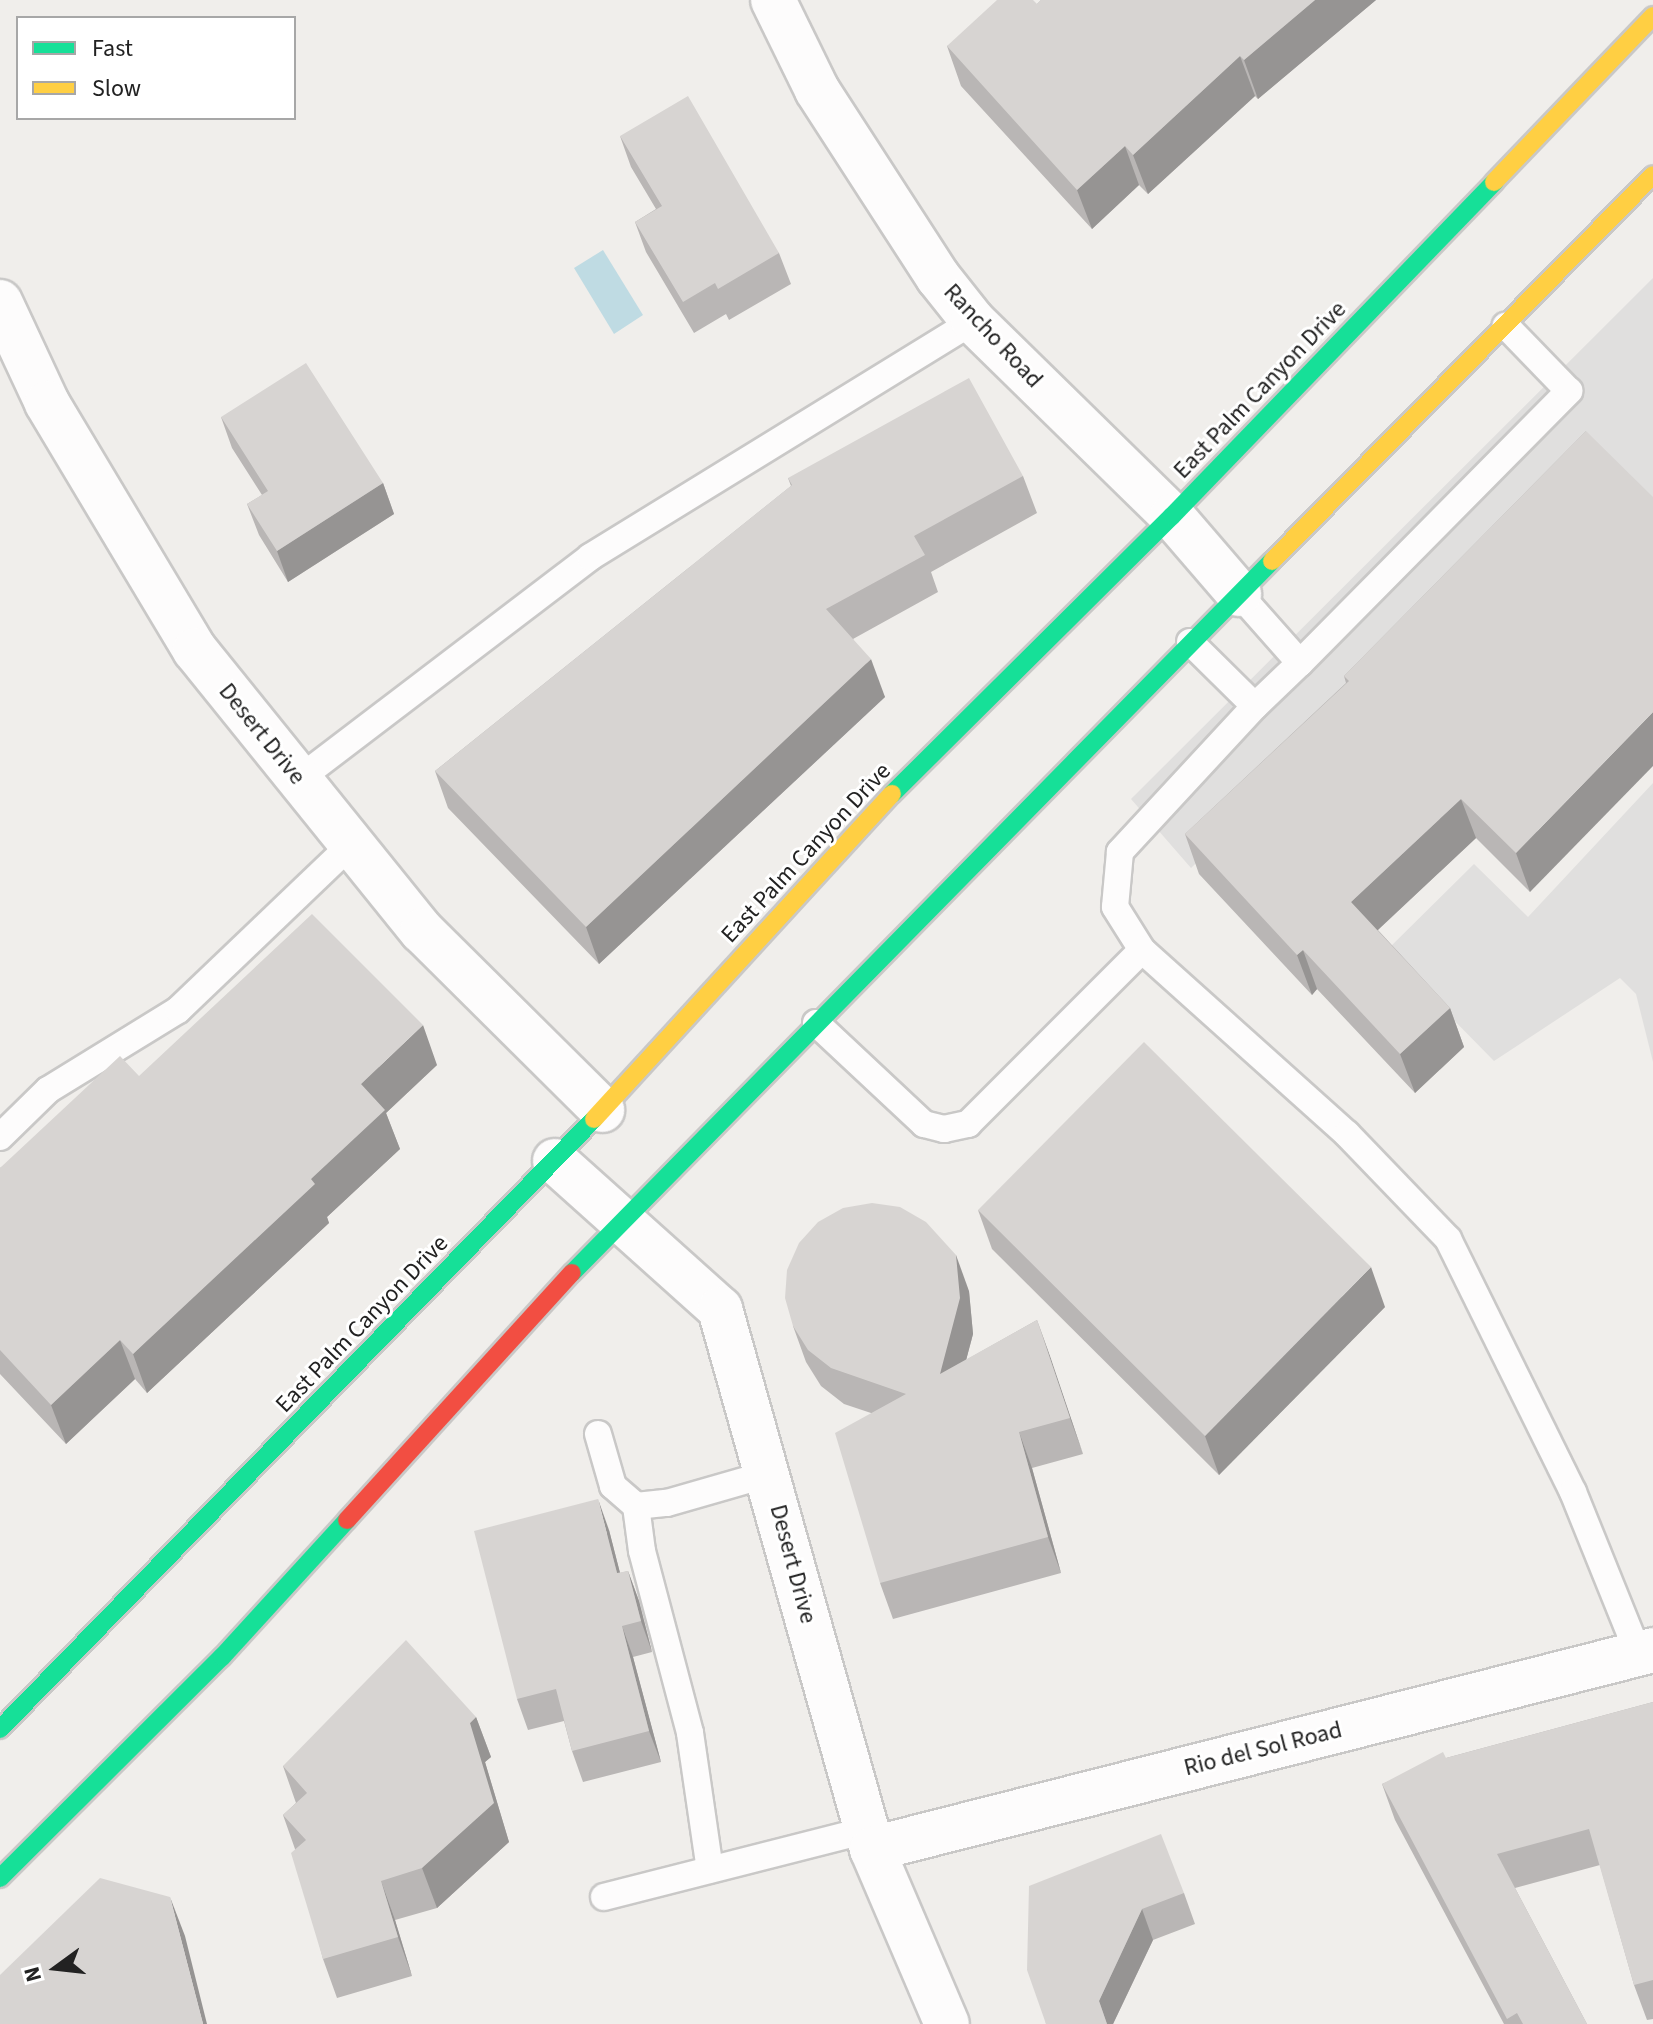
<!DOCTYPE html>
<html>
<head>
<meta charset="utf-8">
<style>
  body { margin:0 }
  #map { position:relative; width:1653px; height:2024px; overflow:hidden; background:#f0eeeb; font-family:"Source Sans 3",sans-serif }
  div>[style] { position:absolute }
  .parking>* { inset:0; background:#e0dfde }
  .water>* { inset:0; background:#bfdbe3 }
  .roads { filter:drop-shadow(2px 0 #c9c8c7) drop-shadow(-2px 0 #c9c8c7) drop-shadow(0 2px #c9c8c7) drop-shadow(0 -2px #c9c8c7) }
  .lane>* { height:26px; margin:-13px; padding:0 13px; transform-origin:13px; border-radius:13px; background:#fdfcfc }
  .street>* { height:44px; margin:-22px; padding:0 22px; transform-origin:22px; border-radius:22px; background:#fdfcfc }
  .fast>* { height:18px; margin:-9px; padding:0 9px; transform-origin:9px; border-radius:9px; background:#16e098 }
  .slow>* { height:18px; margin:-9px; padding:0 9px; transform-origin:9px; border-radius:9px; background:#ffcf43 }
  .jam>* { height:18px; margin:-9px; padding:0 9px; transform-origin:9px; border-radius:9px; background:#f24e42 }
  .wall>* { inset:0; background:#b9b6b5 }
  .shaded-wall>* { inset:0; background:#969493 }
  .building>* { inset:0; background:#d7d4d2 }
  span { translate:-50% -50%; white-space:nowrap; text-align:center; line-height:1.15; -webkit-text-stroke:6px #fff; paint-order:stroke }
  .street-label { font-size:24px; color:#222 }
  .legend { position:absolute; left:16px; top:16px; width:280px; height:104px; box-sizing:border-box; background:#fff; border:2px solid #a7a7a7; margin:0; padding:10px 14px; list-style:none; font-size:24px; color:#222 }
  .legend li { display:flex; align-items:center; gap:16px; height:40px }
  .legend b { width:40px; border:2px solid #a7a7a7 }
  .north { position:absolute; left:16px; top:1928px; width:80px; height:80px; -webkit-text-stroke:6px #fff; paint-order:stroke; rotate:255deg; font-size:22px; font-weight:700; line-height:32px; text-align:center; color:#222 }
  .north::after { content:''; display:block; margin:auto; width:28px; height:36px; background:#222; clip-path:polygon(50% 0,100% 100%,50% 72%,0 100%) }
</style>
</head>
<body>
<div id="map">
  <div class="parking">
    <div style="clip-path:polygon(1653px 278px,1653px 519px,1600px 471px,1191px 868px,1131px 799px)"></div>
    <div style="clip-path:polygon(1653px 783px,1653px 1062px,1636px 994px,1620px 978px,1494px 1061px,1386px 951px,1474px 864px,1528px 917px)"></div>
  </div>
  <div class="water">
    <div style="clip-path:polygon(603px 250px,643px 315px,614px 334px,574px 268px)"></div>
  </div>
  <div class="roads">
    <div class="lane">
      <div style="left:1239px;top:594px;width:92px;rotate:48.5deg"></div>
      <div style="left:1300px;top:663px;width:383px;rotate:-45.3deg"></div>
      <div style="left:1569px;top:391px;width:91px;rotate:-134.1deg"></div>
      <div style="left:1190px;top:642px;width:91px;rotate:44.6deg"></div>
      <div style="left:1255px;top:706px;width:199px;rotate:132.8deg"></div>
      <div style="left:1120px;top:852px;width:55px;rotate:95.2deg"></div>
      <div style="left:1115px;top:907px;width:51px;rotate:57.9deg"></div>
      <div style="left:1142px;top:950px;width:275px;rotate:41.9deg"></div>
      <div style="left:1347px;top:1134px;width:146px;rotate:46.1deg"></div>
      <div style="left:1448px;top:1239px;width:282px;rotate:63.7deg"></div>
      <div style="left:1573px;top:1492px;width:174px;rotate:68deg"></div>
      <div style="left:1255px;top:706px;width:62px;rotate:-43.7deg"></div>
      <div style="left:299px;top:779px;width:366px;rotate:-37.3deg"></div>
      <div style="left:590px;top:557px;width:450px;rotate:-31.6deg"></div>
      <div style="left:816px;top:1023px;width:148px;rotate:43.1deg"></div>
      <div style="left:924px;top:1124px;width:21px;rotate:14deg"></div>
      <div style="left:944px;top:1129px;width:25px;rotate:-12deg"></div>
      <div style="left:968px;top:1124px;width:246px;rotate:-45deg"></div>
      <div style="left:0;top:1137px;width:67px;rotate:-44.4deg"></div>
      <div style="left:48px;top:1090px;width:153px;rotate:-31.6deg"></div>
      <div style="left:178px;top:1010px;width:240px;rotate:-43.7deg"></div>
      <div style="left:598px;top:1434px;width:54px;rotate:73.9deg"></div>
      <div style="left:613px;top:1486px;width:30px;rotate:41deg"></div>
      <div style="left:636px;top:1506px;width:31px;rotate:-6deg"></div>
      <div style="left:667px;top:1503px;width:105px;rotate:-16deg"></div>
      <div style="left:636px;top:1506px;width:45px;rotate:82.4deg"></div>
      <div style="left:642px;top:1551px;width:188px;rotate:75.2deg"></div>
      <div style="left:690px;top:1733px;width:138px;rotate:81.7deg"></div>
      <div style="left:604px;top:1897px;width:271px;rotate:-14.3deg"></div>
    </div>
    <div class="street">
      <div style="left:773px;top:0;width:100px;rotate:63.9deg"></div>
      <div style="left:817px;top:90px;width:223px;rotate:57.1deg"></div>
      <div style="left:938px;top:277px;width:56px;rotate:51.5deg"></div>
      <div style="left:973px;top:321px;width:279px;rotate:44.4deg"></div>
      <div style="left:1172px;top:516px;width:103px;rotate:49.3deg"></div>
      <div style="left:0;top:302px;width:111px;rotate:65deg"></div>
      <div style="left:47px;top:403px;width:288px;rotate:59.1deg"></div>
      <div style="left:195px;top:650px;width:361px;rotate:51.1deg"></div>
      <div style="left:422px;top:931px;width:254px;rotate:44.8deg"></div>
      <div style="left:555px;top:1161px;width:222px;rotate:41.9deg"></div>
      <div style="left:720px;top:1309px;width:561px;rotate:74.28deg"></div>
      <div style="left:872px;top:1849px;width:190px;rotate:66.8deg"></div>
      <div style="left:872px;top:1849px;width:806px;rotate:-14.29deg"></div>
    </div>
    <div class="fast">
      <div style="left:892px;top:794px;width:395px;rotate:-44.8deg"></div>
      <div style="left:1172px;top:516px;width:464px;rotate:-46deg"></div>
      <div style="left:572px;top:1273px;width:998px;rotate:-45.49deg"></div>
      <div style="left:0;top:1729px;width:851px;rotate:-45.76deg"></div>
      <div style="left:0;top:1878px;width:313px;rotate:-44.9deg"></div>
      <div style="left:222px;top:1657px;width:185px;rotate:-47.6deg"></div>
    </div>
    <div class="slow">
      <div style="left:1494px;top:182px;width:230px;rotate:-46.2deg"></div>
      <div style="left:1272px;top:561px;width:542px;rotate:-45.37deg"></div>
      <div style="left:594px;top:1119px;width:441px;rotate:-47.5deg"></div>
    </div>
    <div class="jam">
      <div style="left:347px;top:1520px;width:334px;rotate:-47.7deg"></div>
    </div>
  </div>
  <div class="wall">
    <div style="clip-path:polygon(1041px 0,1376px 0,1258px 99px,1255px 96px,1148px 194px,1139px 185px,1092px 229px,961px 86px,947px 46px,1037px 4px)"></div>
    <div style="clip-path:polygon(620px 136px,779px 253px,791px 284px,729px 320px,726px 314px,694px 333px,646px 252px,635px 222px,656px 209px,631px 167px)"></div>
    <div style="clip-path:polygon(221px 417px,383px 483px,394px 514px,288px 582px,259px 535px,247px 504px,262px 495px,232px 448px)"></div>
    <div style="clip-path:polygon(1586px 431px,1530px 892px,1476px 838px,1378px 930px,1450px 1008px,1464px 1047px,1415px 1093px,1317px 989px,1312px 995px,1199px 874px,1185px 834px,1346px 683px,1344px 676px)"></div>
    <div style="clip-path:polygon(1023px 476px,1037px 513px,931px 572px,938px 592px,853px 639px,885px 697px,599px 964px,448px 808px,435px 771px,791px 486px,788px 478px)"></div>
    <div style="clip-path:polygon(437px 1065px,386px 1113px,400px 1149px,327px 1217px,329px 1223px,147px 1393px,135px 1379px,66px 1444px,0 1374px,0 1168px,139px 1076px)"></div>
    <div style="clip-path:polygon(978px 1210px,1385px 1307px,1219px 1475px,992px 1249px)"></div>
    <div style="clip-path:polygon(969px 1291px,973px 1334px,966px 1360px,1037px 1320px,1083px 1454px,1032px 1468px,1061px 1573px,893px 1619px,880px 1583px,871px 1413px,844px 1404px,821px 1386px,806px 1362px,793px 1326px)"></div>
    <div style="clip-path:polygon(609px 1530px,620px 1573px,628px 1571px,639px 1601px,652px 1652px,633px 1657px,661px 1762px,583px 1782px,572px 1751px,564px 1721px,528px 1730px,517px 1699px)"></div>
    <div style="clip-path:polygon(1653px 1702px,1653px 2019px,1647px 2020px,1634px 1985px,1600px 1865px,1515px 1888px,1587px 2024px,1504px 2024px,1395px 1820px,1382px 1784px,1446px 1758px)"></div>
    <div style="clip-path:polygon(476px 1717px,491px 1757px,485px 1762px,509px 1842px,437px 1908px,395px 1920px,412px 1976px,337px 1998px,323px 1959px,295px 1849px,283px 1815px,296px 1803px,283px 1766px)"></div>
    <div style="clip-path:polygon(1029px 1886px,1184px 1893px,1195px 1924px,1153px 1940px,1113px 2024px,1046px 2024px)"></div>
  </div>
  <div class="shaded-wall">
    <div style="clip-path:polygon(1315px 0,1376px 0,1258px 99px,1244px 60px)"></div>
    <div style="clip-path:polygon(1240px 56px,1255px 96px,1148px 194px,1133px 155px)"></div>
    <div style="clip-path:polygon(1125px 146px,1139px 185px,1092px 229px,1077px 190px)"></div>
    <div style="clip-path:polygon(383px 483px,394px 514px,288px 582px,277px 551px)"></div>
    <div style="clip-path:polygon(871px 659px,885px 697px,599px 964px,586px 927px)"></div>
    <div style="clip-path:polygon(1653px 712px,1653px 766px,1530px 892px,1516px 853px)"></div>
    <div style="clip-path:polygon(1461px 799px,1476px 838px,1366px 941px,1351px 902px)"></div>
    <div style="clip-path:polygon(1303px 950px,1317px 989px,1312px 995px,1297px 955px)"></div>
    <div style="clip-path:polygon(1450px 1008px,1464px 1047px,1415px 1093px,1400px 1054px)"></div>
    <div style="clip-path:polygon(423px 1025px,437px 1065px,386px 1113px,400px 1149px,327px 1217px,329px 1223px,147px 1393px,133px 1354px,311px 1179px,361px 1084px)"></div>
    <div style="clip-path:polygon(956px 1255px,969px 1291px,973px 1334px,953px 1410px,940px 1374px)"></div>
    <div style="clip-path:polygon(1371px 1267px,1385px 1307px,1219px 1475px,1205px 1436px)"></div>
    <div style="clip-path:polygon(1037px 1320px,1050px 1356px,1083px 1454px,1070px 1418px)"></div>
    <div style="clip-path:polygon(120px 1340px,135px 1379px,66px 1444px,51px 1405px)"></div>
    <div style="clip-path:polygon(1019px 1432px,1032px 1468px,1061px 1573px,1048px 1537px)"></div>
    <div style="clip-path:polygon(598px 1499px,609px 1530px,628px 1604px,617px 1573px)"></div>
    <div style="clip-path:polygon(628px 1571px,639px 1601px,652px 1652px,641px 1621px)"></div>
    <div style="clip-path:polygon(622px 1626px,633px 1657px,661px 1762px,649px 1731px)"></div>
    <div style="clip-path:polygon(476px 1717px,491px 1757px,485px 1762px,509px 1842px,437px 1908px,422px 1868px,470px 1723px)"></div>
    <div style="clip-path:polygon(381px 1881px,395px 1920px,412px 1976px,398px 1937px)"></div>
    <div style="clip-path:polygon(170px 1897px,185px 1936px,207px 2024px,203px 2024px)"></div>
    <div style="clip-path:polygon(1142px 1909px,1153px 1940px,1113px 2024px,1107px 2024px,1099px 2001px)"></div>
  </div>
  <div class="building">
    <div style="clip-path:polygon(997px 0,1033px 0,1037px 4px,1041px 0,1315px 0,1244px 60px,1240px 56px,1133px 155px,1125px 146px,1077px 190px,947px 46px)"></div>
    <div style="clip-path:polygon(688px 96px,779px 253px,718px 289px,715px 283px,683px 302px,635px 222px,662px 206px,620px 136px)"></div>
    <div style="clip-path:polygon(306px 363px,383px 483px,277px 551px,247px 504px,268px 491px,221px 417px)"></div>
    <div style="clip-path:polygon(969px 378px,1023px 476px,914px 536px,925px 555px,826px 609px,871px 659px,586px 927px,435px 771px,792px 485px,788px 478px)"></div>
    <div style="clip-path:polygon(1586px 431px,1653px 497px,1653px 712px,1516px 853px,1461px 799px,1351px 902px,1450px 1008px,1400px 1054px,1303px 950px,1297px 955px,1185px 834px,1349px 681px,1344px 676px)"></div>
    <div style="clip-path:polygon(312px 914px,423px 1025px,361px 1084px,385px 1110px,311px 1179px,315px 1184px,133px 1354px,120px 1340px,51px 1405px,0 1350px,0 1168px,120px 1056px,139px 1076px)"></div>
    <div style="clip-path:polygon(1144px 1042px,1371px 1267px,1205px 1436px,978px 1210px)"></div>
    <div style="clip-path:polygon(872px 1203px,900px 1207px,926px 1222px,956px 1255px,960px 1298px,940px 1374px,1037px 1320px,1070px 1418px,1019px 1432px,1048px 1537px,880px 1583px,835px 1433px,906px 1394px,831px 1368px,808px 1350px,793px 1326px,785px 1298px,787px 1270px,799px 1243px,818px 1222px,843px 1208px)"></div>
    <div style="clip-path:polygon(598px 1499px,617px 1573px,628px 1571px,641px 1621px,622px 1626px,649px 1731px,572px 1751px,556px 1689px,517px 1699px,474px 1531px)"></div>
    <div style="clip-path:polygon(406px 1640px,476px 1717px,470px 1723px,494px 1803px,422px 1868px,381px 1881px,398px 1937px,323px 1959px,291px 1853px,306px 1840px,283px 1815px,307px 1793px,283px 1766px)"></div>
    <div style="clip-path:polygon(1653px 1702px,1653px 1980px,1634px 1985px,1589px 1829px,1497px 1854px,1587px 2024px,1523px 2024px,1517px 2013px,1507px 2019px,1382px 1784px,1443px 1752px,1446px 1758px)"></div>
    <div style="clip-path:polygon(1161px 1834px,1184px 1893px,1142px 1909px,1099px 2001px,1107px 2024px,1046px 2024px,1027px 1970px,1029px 1886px)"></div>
    <div style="clip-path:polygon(100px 1878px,170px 1897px,203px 2024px,0 2024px,0 1975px)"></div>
  </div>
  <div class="street-label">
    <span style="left:993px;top:336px;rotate:47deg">Rancho Road</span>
    <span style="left:1260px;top:390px;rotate:-46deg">East Palm Canyon Drive</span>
    <span style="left:262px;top:734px;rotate:51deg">Desert Drive</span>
    <span style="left:806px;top:853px;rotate:-47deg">East Palm Canyon Drive</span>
    <span style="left:362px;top:1324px;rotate:-46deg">East Palm Canyon Drive</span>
    <span style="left:793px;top:1564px;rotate:75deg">Desert Drive</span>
    <span style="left:1263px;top:1749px;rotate:-14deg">Rio del Sol Road</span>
  </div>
  <ul class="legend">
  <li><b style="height:10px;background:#16e098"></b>Fast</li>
  <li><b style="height:10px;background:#ffcf43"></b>Slow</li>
  </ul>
  <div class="north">N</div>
</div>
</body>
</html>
